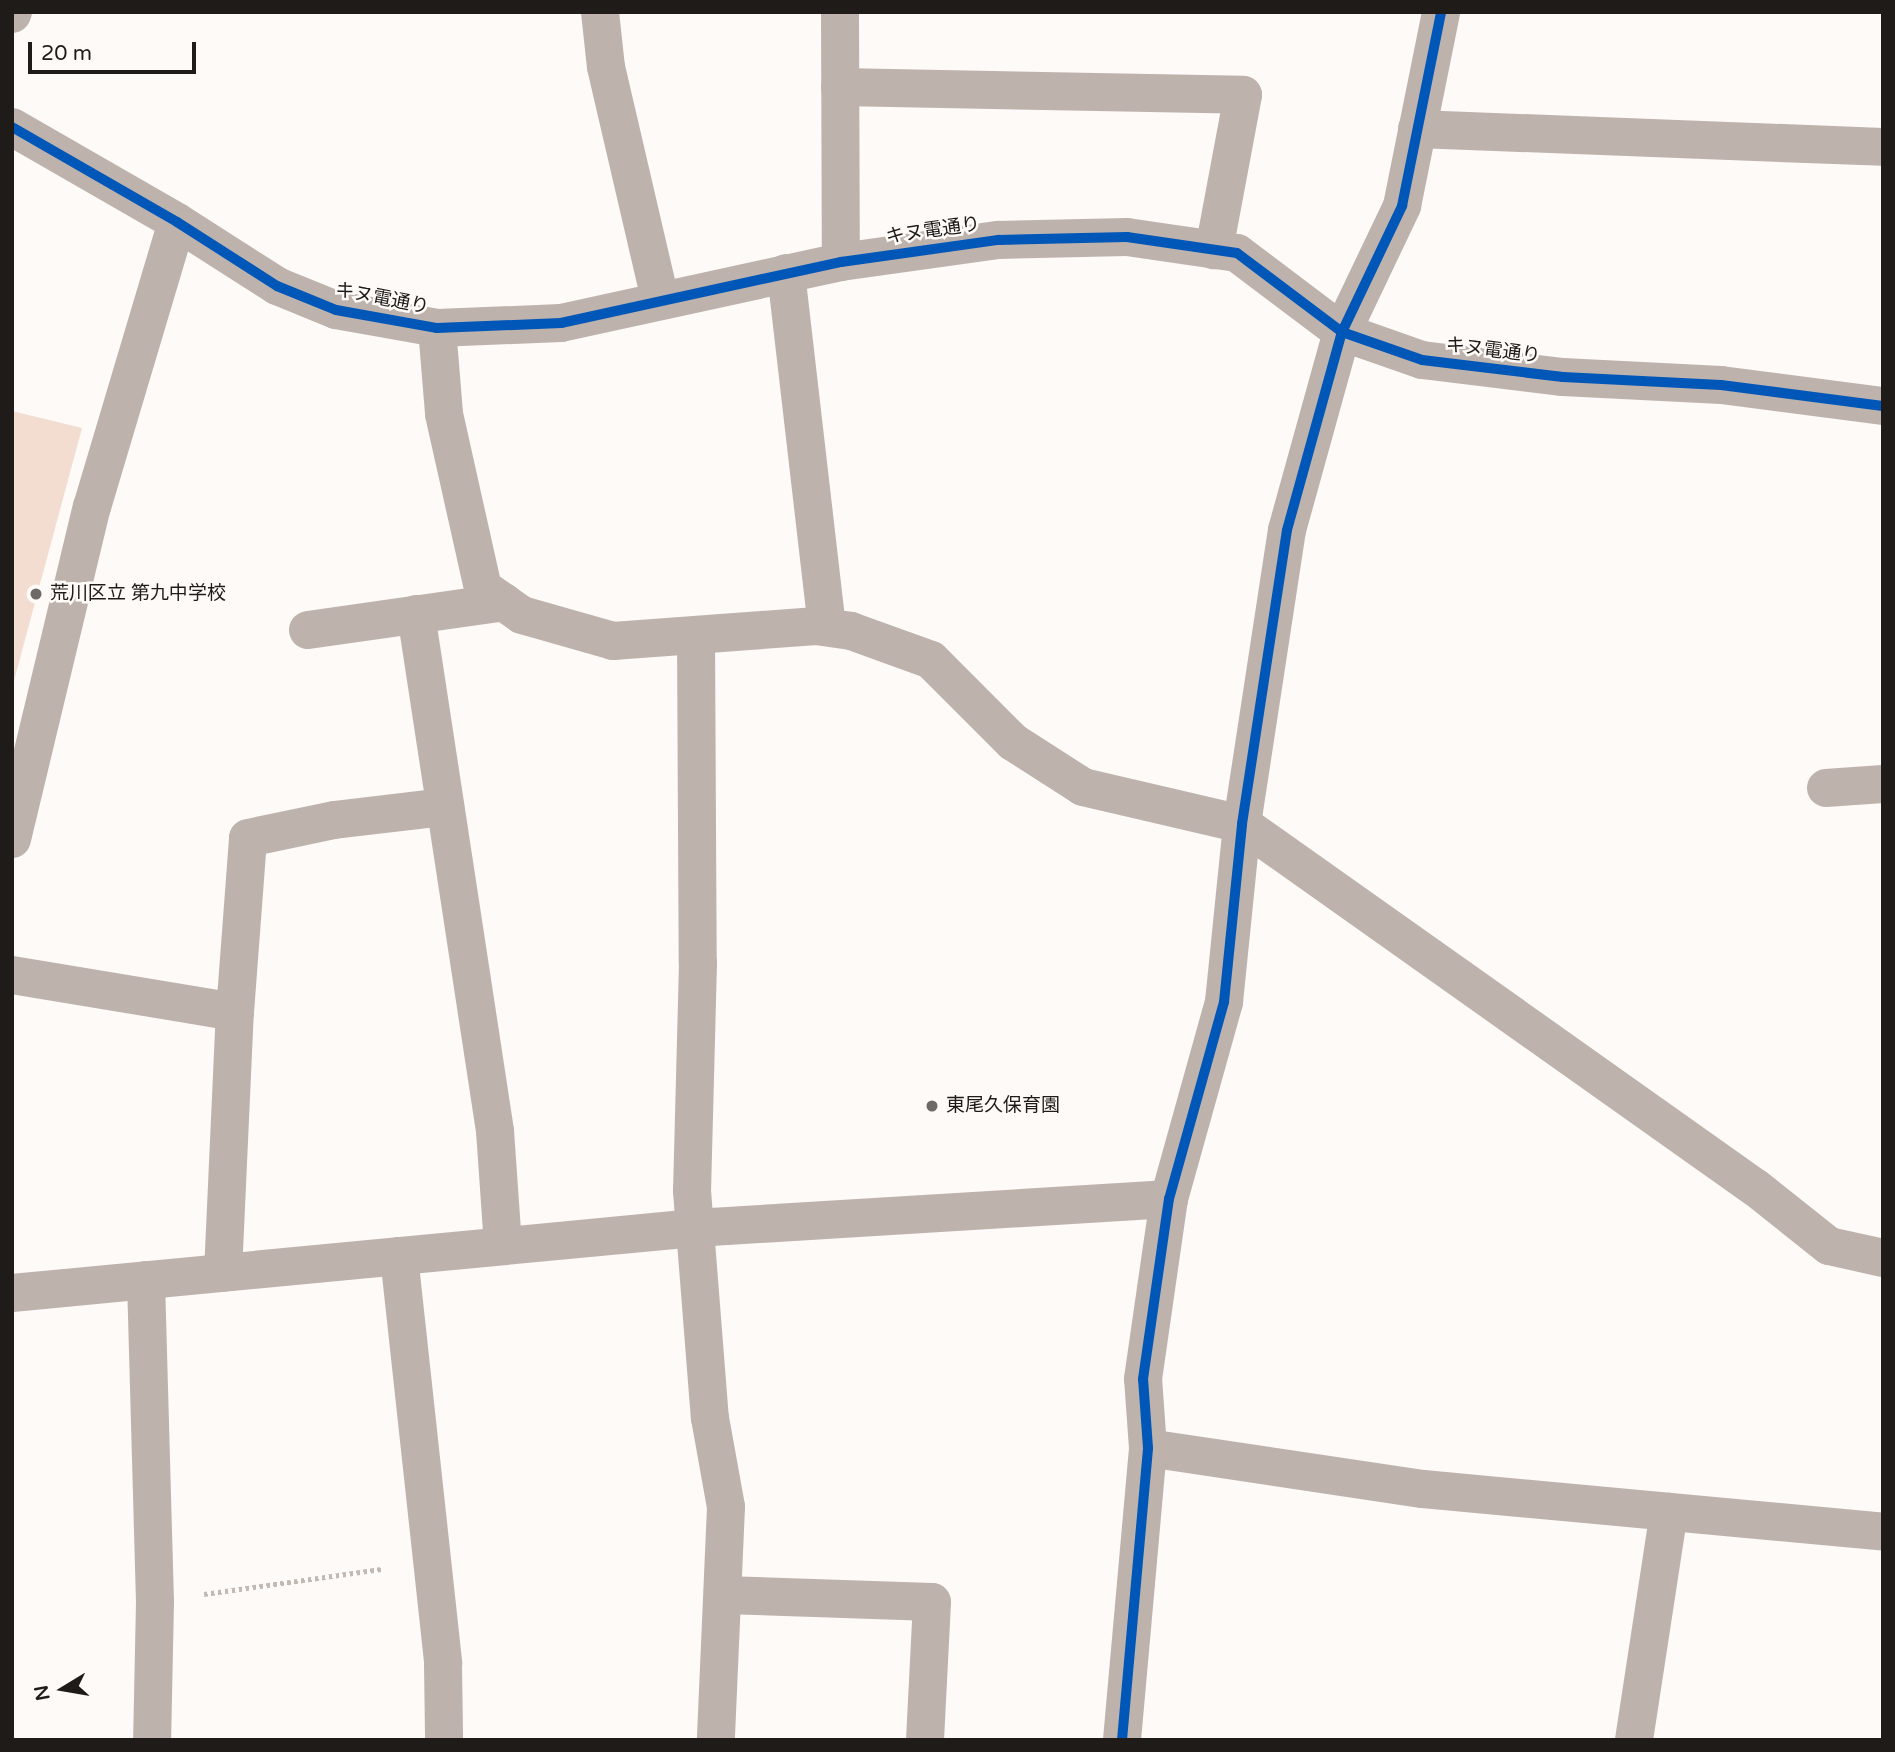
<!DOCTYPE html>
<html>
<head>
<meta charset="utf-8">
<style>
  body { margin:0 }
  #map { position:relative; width:1895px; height:1752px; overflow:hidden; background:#fdfaf8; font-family:"Varela Round","Noto Sans JP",sans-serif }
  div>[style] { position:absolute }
  .green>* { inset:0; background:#f3dcd0 }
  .path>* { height:4.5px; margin-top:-2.25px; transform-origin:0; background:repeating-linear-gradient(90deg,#c0b9b4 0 3.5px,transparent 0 7px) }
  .minor>* { height:38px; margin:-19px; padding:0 19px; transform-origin:19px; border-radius:19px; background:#beb2ac }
  .cycleway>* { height:10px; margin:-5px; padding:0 5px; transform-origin:5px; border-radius:5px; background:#0057b8 }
  .dots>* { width:19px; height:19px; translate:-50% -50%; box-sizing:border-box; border:4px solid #fefaf7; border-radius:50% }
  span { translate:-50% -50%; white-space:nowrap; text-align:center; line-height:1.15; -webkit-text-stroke:5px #fefaf7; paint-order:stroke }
  .street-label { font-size:19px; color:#1e1b19 }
  .poi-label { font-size:19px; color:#1e1b19 }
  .left { translate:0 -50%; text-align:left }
  .frame { position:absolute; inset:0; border:14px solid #1e1b19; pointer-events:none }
  .north { position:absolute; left:28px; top:1654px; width:70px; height:70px; -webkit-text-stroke:5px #fefaf7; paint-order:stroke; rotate:259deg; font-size:19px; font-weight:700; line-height:28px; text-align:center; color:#1e1b19 }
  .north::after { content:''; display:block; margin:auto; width:24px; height:32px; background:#1e1b19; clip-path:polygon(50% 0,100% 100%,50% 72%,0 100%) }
  .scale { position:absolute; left:28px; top:42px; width:168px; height:32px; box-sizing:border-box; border:4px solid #1e1b19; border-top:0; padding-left:9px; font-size:21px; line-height:24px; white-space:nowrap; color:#1e1b19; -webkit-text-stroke:5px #fefaf7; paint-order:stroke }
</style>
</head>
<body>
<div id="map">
  <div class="green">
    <div style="clip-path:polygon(12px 411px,82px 428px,12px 688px)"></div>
  </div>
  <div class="path">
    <div style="left:204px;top:1594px;width:181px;rotate:-8deg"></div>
  </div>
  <div class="minor">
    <div style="left:600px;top:12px;width:55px;rotate:83.8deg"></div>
    <div style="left:606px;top:67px;width:238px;rotate:76.9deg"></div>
    <div style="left:840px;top:12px;width:250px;rotate:89.8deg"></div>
    <div style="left:12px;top:14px;width:2px;rotate:-63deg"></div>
    <div style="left:840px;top:87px;width:403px;rotate:1.1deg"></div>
    <div style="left:1243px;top:95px;width:158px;rotate:100.6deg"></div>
    <div style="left:12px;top:127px;width:190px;rotate:29.9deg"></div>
    <div style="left:177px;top:222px;width:119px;rotate:32.6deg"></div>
    <div style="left:277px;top:286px;width:64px;rotate:22.1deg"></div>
    <div style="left:336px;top:310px;width:103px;rotate:10.1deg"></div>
    <div style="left:437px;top:328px;width:124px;rotate:-2.3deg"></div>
    <div style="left:561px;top:323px;width:287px;rotate:-12.3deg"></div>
    <div style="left:841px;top:262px;width:159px;rotate:-8deg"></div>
    <div style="left:998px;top:240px;width:129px;rotate:-1.3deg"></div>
    <div style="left:1127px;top:237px;width:111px;rotate:8.3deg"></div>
    <div style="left:1237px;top:253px;width:131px;rotate:37deg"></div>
    <div style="left:1342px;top:332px;width:85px;rotate:19.3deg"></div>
    <div style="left:1422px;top:360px;width:142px;rotate:6.9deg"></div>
    <div style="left:1563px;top:377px;width:158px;rotate:2.9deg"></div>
    <div style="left:1721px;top:385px;width:163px;rotate:7.4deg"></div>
    <div style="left:1417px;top:129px;width:466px;rotate:2.2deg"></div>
    <div style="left:786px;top:273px;width:356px;rotate:83.4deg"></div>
    <div style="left:437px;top:328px;width:86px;rotate:85.3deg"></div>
    <div style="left:444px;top:414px;width:178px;rotate:77.4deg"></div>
    <div style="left:483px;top:588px;width:47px;rotate:34.7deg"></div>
    <div style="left:522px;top:615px;width:95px;rotate:15.9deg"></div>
    <div style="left:613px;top:641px;width:204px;rotate:-4.2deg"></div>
    <div style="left:816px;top:626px;width:35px;rotate:8deg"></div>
    <div style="left:851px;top:631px;width:85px;rotate:19.9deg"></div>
    <div style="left:931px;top:660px;width:116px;rotate:45deg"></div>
    <div style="left:1013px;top:742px;width:83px;rotate:32.7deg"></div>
    <div style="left:1083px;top:787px;width:163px;rotate:13.1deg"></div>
    <div style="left:1242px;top:824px;width:630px;rotate:35.31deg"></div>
    <div style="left:1756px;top:1188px;width:93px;rotate:38.5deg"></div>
    <div style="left:1829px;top:1246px;width:55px;rotate:12.5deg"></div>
    <div style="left:416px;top:614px;width:523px;rotate:81.31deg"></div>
    <div style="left:495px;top:1131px;width:115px;rotate:86deg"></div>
    <div style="left:308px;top:630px;width:198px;rotate:-8.1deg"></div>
    <div style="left:696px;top:635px;width:328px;rotate:89.7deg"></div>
    <div style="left:698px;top:963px;width:228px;rotate:91.5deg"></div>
    <div style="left:692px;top:1191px;width:228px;rotate:85.5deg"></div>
    <div style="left:710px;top:1418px;width:90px;rotate:79.8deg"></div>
    <div style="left:726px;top:1507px;width:233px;rotate:92.5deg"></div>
    <div style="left:1826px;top:788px;width:57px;rotate:-4deg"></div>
    <div style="left:12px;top:839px;width:342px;rotate:-76.5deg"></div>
    <div style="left:92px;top:507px;width:297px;rotate:-73.4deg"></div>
    <div style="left:12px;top:975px;width:226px;rotate:9.4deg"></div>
    <div style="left:399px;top:1256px;width:410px;rotate:83.8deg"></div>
    <div style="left:443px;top:1664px;width:76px;rotate:89.2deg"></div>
    <div style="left:223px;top:1273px;width:261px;rotate:-87.4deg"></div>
    <div style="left:235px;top:1012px;width:174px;rotate:-85.7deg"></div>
    <div style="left:248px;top:838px;width:88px;rotate:-11.8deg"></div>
    <div style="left:334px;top:820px;width:112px;rotate:-6.7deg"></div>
    <div style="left:146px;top:1280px;width:322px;rotate:88.4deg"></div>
    <div style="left:155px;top:1602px;width:138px;rotate:91.2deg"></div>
    <div style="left:12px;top:1293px;width:686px;rotate:-5.44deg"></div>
    <div style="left:695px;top:1228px;width:475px;rotate:-3.5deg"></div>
    <div style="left:1148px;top:1448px;width:278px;rotate:8.5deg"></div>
    <div style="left:1423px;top:1489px;width:462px;rotate:5.3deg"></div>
    <div style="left:723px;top:1595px;width:209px;rotate:1.9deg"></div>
    <div style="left:932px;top:1602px;width:138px;rotate:92.9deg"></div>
    <div style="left:1122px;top:1740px;width:293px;rotate:-84.9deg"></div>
    <div style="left:1148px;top:1448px;width:69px;rotate:-94.1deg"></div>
    <div style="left:1143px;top:1379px;width:182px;rotate:-81.8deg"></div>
    <div style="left:1169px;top:1199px;width:205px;rotate:-74.4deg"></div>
    <div style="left:1224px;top:1002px;width:179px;rotate:-84.2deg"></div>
    <div style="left:1242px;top:824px;width:297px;rotate:-81.3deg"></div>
    <div style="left:1287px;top:530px;width:205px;rotate:-74.5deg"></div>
    <div style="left:1342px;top:332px;width:140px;rotate:-64.5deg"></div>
    <div style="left:1402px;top:206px;width:198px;rotate:-78.6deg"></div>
    <div style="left:1634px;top:1740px;width:231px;rotate:-81.3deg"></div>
  </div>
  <div class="cycleway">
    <div style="left:12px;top:127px;width:190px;rotate:29.9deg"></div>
    <div style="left:177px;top:222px;width:119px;rotate:32.6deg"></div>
    <div style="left:277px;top:286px;width:64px;rotate:22.1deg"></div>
    <div style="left:336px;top:310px;width:103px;rotate:10.1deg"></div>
    <div style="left:437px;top:328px;width:124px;rotate:-2.3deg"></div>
    <div style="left:561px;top:323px;width:287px;rotate:-12.3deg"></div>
    <div style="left:841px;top:262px;width:159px;rotate:-8deg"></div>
    <div style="left:998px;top:240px;width:129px;rotate:-1.3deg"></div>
    <div style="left:1127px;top:237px;width:111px;rotate:8.3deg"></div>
    <div style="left:1237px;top:253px;width:131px;rotate:37deg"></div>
    <div style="left:1342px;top:332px;width:85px;rotate:19.3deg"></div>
    <div style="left:1422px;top:360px;width:142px;rotate:6.9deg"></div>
    <div style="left:1563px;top:377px;width:158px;rotate:2.9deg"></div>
    <div style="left:1721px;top:385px;width:163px;rotate:7.4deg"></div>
    <div style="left:1122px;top:1740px;width:293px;rotate:-84.9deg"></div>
    <div style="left:1148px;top:1448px;width:69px;rotate:-94.1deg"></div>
    <div style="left:1143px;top:1379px;width:182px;rotate:-81.8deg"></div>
    <div style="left:1169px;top:1199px;width:205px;rotate:-74.4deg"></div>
    <div style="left:1224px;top:1002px;width:179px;rotate:-84.2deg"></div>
    <div style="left:1242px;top:824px;width:297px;rotate:-81.3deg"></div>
    <div style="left:1287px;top:530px;width:205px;rotate:-74.5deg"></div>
    <div style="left:1342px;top:332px;width:140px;rotate:-64.5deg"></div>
    <div style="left:1402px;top:206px;width:198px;rotate:-78.6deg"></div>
  </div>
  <div class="dots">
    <div style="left:36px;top:594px;background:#6c6967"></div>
    <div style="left:932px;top:1106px;background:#6c6967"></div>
  </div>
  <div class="street-label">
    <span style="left:933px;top:231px;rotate:-8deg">キヌ電通り</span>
    <span style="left:382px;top:299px;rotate:11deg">キヌ電通り</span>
    <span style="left:1493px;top:351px;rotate:7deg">キヌ電通り</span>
  </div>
  <div class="poi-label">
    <span class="left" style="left:50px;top:594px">荒川区立 第九中学校</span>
    <span class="left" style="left:946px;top:1106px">東尾久保育園</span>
  </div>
  <div class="frame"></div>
  <div class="north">N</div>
  <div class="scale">20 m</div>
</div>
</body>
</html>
